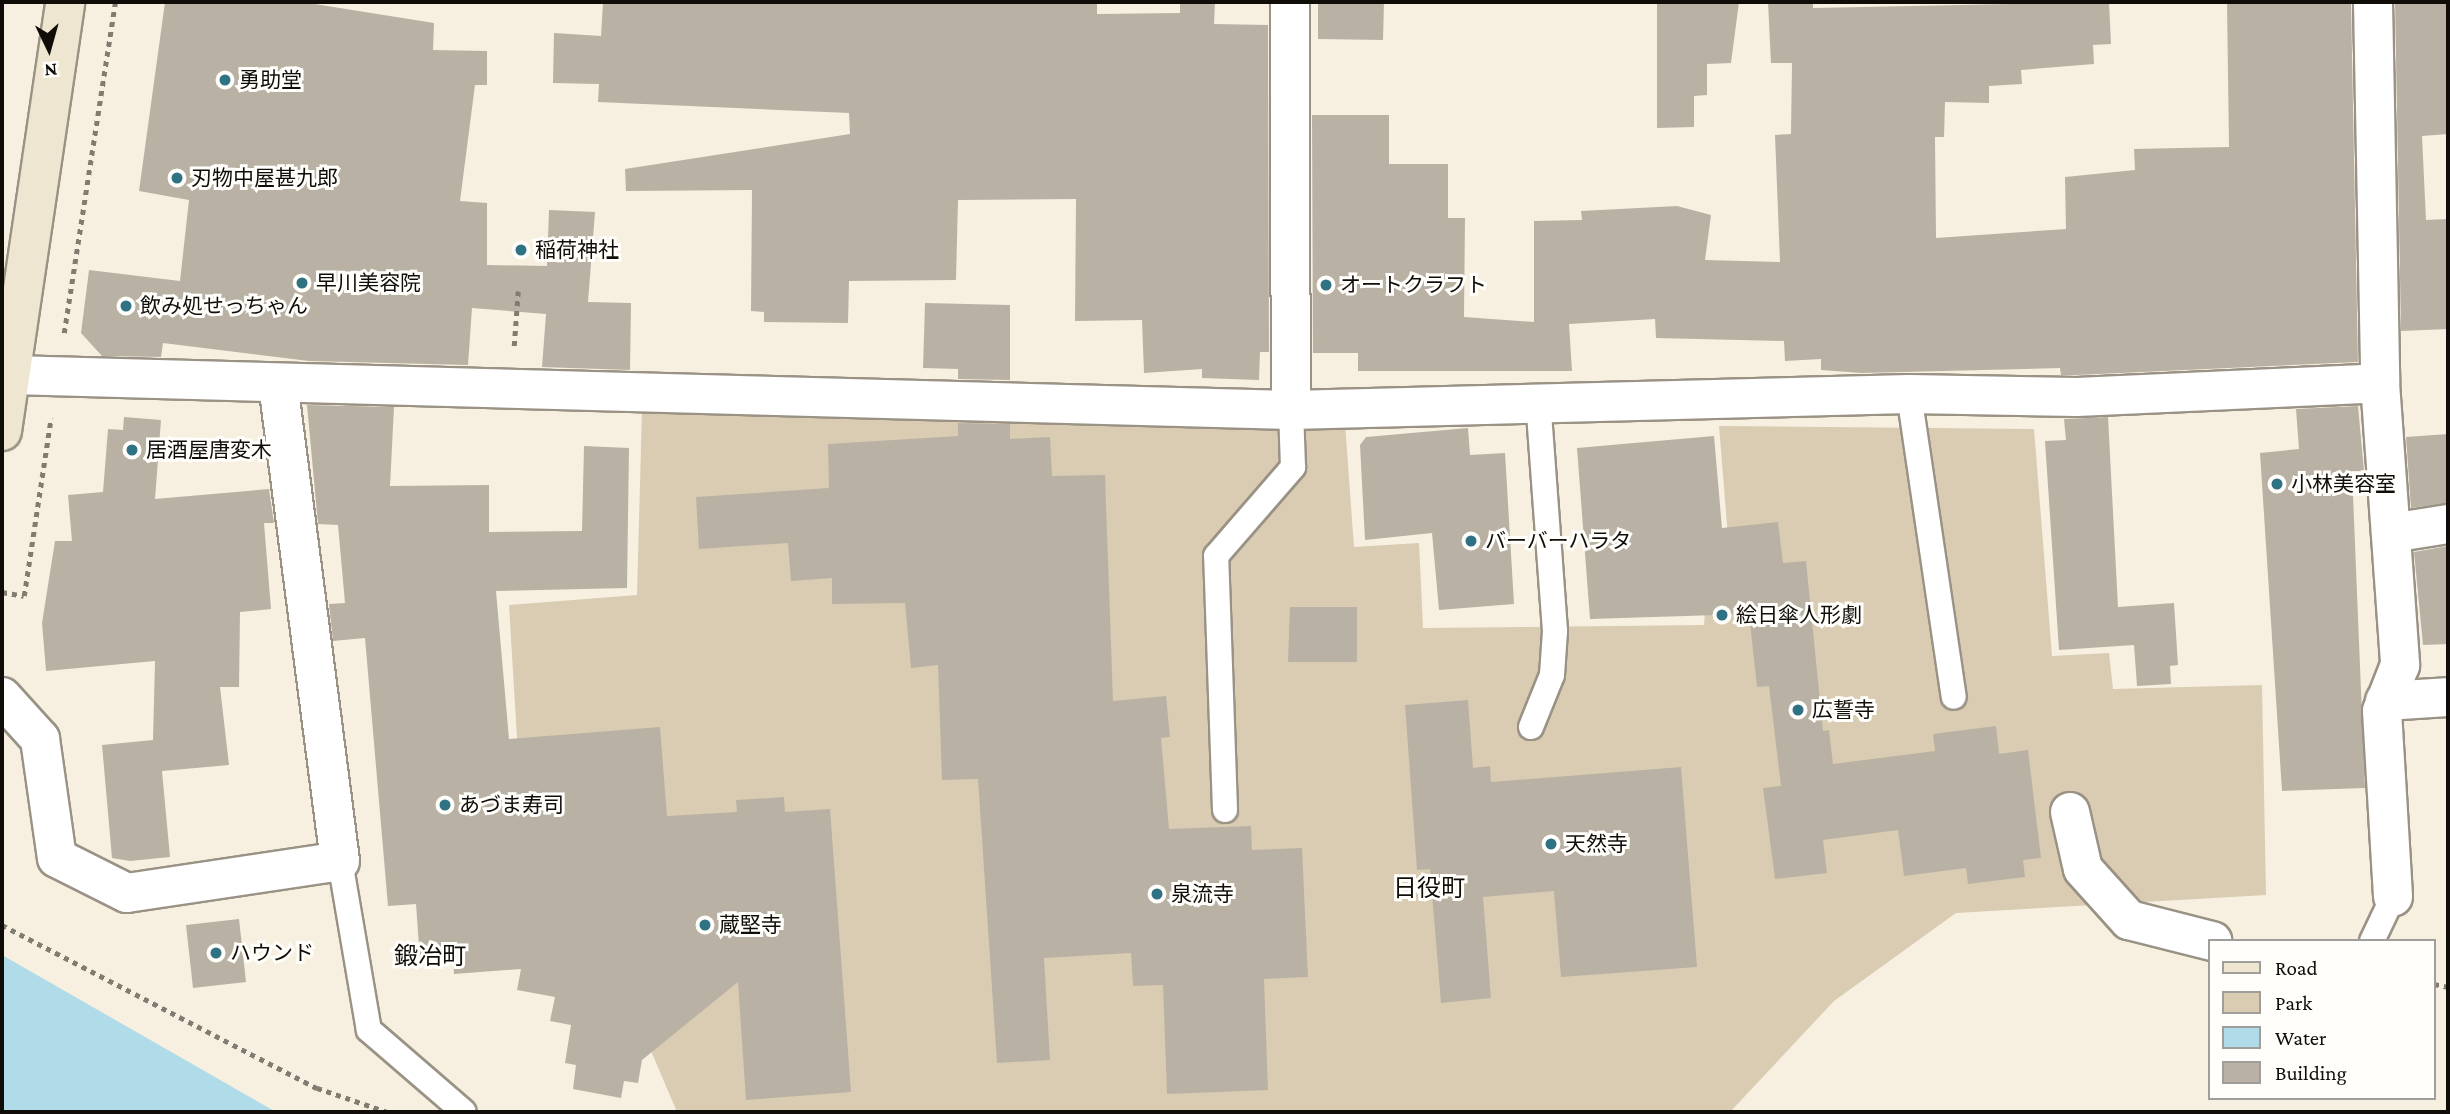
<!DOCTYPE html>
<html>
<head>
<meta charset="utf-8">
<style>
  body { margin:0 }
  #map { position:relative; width:2450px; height:1114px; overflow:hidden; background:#f7f0e1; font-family:"Crimson Pro","Noto Sans JP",serif }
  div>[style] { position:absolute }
  .green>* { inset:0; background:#d9ccb2 }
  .water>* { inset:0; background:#b0dbe8 }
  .building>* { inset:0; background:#b9b2a4 }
  .path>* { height:4.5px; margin-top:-2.25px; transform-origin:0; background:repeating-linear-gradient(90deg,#807c72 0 5px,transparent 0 10px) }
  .roads { filter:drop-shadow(2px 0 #999285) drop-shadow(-2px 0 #999285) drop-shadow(0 2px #999285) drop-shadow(0 -2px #999285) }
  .lane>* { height:24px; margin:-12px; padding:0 12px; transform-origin:12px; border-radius:12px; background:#fff }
  .street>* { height:38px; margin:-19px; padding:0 19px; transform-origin:19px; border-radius:19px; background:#fff }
  .secondary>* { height:38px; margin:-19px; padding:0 19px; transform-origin:19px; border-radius:19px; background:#efe6d1 }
  .dots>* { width:19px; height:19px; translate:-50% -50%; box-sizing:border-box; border:4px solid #fffefb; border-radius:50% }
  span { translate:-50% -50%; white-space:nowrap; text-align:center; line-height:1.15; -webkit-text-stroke:6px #fffefb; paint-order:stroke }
  .poi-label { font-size:21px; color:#100d09 }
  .left { translate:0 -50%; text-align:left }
  .quarter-label { font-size:24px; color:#100d09 }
  .frame { position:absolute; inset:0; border:4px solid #100d09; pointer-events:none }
  .legend { position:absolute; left:2208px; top:939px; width:228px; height:161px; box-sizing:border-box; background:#fffefb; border:2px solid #9f9e9a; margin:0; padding:9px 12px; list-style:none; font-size:21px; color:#100d09 }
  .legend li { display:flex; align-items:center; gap:14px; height:35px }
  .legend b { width:35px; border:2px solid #9f9e9a }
  .north { position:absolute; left:14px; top:14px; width:70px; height:70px; -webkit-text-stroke:5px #fffefb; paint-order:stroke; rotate:175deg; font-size:19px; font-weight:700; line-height:28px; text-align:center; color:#100d09 }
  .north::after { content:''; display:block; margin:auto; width:24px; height:32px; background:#100d09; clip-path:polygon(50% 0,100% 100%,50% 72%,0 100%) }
</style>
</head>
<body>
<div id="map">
  <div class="green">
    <div style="clip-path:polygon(642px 410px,1345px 423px,1354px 547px,1419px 543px,1423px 628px,1704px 625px,1710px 540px,1728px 537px,1719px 426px,2034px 429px,2052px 656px,2109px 653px,2113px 689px,2262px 685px,2266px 895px,1956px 913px,1834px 1001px,1730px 1112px,677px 1112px,637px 1018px,524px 854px,509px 605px,637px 595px)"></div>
  </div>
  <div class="water">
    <div style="clip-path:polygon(2px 955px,276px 1112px,2px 1112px)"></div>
  </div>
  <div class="building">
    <div style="clip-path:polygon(165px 2px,302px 2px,434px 23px,433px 50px,487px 51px,487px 85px,475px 85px,460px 201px,487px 203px,487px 265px,547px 266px,549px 210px,595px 212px,588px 302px,631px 303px,630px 370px,542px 367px,546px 314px,472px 308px,468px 365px,309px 361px,163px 343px,161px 357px,102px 356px,81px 333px,89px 270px,180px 281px,189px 200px,139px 191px)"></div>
    <div style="clip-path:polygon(603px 2px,1097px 2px,1097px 14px,1180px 13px,1180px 2px,1215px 2px,1214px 24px,1268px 25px,1269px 352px,1260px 352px,1259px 380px,1202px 378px,1202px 369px,1144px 373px,1142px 320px,1075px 321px,1076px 199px,958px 200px,956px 280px,849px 281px,848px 323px,764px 322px,764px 312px,751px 311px,752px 190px,626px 191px,625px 169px,850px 134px,849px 113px,598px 102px,599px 84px,553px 83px,554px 33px,601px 36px)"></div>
    <div style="clip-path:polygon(1318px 2px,1384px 2px,1383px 40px,1318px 39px)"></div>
    <div style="clip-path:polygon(1657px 2px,1739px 2px,1731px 63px,1707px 64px,1707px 95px,1694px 96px,1694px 127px,1657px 128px)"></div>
    <div style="clip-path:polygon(1768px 2px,1813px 2px,1813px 8px,2109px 2px,2111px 44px,2093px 45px,2094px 64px,2021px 70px,2022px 84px,1989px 86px,1989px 103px,1945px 102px,1944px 137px,1935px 137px,1936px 238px,2066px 229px,2065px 177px,2135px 170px,2134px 149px,2229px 147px,2227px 2px,2351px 2px,2358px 362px,2077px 375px,2061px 375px,2060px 368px,1862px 373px,1821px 370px,1821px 359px,1785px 361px,1784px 341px,1656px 338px,1655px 319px,1569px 324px,1572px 371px,1358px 371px,1358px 353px,1313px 353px,1312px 115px,1389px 115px,1389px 164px,1448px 164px,1448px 218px,1465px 218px,1464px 317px,1534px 322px,1534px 221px,1582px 220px,1581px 211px,1677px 206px,1711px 215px,1705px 260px,1780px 262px,1775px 135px,1791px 134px,1792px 63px,1771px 63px)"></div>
    <div style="clip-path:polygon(2395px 2px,2448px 2px,2448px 134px,2422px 136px,2426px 220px,2448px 219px,2448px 329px,2401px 331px)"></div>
    <div style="clip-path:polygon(925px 303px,1010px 305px,1010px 380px,958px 379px,958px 369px,923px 368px)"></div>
    <div style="clip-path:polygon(307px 405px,394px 407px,390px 486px,489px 485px,489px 532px,582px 531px,584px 446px,629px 448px,627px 588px,496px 591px,509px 739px,660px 727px,667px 816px,737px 812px,736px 800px,784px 797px,785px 812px,830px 809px,851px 1092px,746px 1100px,738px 982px,642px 1060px,638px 1083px,624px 1081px,621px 1098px,573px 1089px,576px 1065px,565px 1063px,571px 1025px,550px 1021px,555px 997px,517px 990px,521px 969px,454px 974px,453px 957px,420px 960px,416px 904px,388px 906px,365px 638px,333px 641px,329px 604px,345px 603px,338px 525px,318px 524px)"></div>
    <div style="clip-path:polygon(2358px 406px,2364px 471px,2352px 471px,2365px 788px,2282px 791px,2260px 453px,2299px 449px,2296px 409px)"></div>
    <div style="clip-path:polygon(124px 417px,161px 420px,155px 499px,269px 489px,274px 523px,264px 523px,271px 609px,240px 612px,239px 687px,220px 687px,229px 765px,162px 771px,170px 857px,130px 861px,112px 858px,102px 745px,153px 740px,155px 661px,46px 671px,42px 623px,55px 541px,72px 541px,68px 495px,103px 492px,108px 429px,123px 430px)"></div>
    <div style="clip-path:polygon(2108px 417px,2118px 607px,2174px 603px,2178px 665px,2170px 666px,2171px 684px,2137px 686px,2134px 645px,2059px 650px,2045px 441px,2066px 440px,2064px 419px)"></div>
    <div style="clip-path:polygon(958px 423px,1010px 424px,1010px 439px,1050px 437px,1052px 476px,1105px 475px,1113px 701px,1166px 696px,1170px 737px,1161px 738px,1169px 829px,1251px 826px,1252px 850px,1302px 848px,1308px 977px,1264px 979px,1268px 1090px,1167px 1094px,1163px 985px,1133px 986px,1131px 953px,1044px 958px,1050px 1060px,997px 1063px,978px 779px,942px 780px,938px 665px,911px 668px,905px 603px,832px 604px,832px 578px,791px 581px,788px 543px,699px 549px,696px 497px,829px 488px,828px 444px,958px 436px)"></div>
    <div style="clip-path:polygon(1468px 428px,1470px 455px,1505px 453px,1514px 604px,1439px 610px,1432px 533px,1365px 540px,1360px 445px,1366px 437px)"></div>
    <div style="clip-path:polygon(2448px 434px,2448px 503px,2411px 508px,2406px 437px)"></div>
    <div style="clip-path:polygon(1714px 436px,1722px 528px,1778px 522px,1783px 563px,1806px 561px,1823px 731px,1829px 730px,1833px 764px,1935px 751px,1933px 734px,1996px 726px,1999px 754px,2028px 750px,2041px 858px,2023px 860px,2025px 877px,1968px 884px,1966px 868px,1904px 876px,1898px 830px,1823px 840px,1827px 873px,1775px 879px,1763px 788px,1781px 786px,1769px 686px,1757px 687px,1749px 614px,1590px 619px,1577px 448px)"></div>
    <div style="clip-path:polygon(2448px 546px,2448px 644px,2423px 645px,2414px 552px)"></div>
    <div style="clip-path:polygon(1290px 607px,1357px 607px,1357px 662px,1288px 662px)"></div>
    <div style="clip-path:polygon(1468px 700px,1473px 768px,1490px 766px,1491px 782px,1681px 767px,1697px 967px,1561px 977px,1554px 891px,1483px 897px,1491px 998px,1441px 1003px,1430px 869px,1417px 870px,1405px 705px)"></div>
    <div style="clip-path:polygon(239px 919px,246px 982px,193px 988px,186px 925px)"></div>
  </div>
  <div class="path">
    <div style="left:64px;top:333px;width:335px;rotate:-81.2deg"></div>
    <div style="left:514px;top:346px;width:55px;rotate:-85.8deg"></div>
    <div style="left:2px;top:592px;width:22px;rotate:10deg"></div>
    <div style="left:24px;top:596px;width:180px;rotate:-81.4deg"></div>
    <div style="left:2px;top:925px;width:355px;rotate:27.4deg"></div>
    <div style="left:317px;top:1088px;width:74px;rotate:18.9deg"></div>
    <div style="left:2434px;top:984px;width:14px;rotate:12deg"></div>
  </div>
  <div class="roads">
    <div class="lane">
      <div style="left:1909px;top:394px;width:306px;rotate:81.6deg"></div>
      <div style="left:1531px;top:727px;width:56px;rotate:-68deg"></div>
      <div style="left:1552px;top:675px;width:44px;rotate:-86.1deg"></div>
      <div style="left:1555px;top:631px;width:230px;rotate:-94.2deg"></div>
      <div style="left:1225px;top:810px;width:254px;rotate:-92deg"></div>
      <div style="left:1216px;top:556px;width:118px;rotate:-49.1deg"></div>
      <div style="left:1293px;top:467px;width:57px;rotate:-92deg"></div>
      <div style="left:340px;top:861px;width:171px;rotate:80.3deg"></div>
      <div style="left:369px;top:1030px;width:125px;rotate:40.8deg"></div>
      <div style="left:2372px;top:941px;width:49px;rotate:-64.5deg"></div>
    </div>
    <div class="street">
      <div style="left:1290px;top:2px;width:408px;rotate:89.9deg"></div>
      <div style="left:2373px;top:2px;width:381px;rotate:88.9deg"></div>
      <div style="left:2380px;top:383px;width:283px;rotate:85.9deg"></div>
      <div style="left:2400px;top:665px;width:49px;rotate:111.4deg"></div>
      <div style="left:2382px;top:711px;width:186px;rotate:86.6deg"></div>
      <div style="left:11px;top:375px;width:1280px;rotate:1.57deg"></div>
      <div style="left:1291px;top:410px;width:618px;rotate:-1.48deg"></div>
      <div style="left:1909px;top:394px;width:168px;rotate:1deg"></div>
      <div style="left:2077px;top:397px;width:303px;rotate:-2.6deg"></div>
      <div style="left:2391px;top:533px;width:58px;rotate:-9deg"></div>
      <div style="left:2px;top:697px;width:57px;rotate:47.9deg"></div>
      <div style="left:40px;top:739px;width:120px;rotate:81.9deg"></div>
      <div style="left:57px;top:858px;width:78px;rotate:26.6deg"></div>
      <div style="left:127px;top:893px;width:215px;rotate:-8.5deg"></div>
      <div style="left:340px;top:861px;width:479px;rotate:-97.4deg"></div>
      <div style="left:2385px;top:701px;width:63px;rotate:-3.6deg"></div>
      <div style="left:2070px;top:812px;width:58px;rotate:77.2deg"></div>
      <div style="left:2083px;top:869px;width:69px;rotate:48deg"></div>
      <div style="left:2129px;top:920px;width:86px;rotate:14.2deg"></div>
    </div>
    <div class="secondary">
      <div style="left:2px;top:431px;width:434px;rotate:-81.6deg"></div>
    </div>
  </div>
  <div class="dots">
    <div style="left:225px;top:80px;background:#2f7284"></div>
    <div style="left:177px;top:178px;background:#2f7284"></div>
    <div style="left:521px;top:250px;background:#2f7284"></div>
    <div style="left:302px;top:283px;background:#2f7284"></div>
    <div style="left:1326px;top:285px;background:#2f7284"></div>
    <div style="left:126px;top:306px;background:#2f7284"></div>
    <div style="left:132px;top:450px;background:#2f7284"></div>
    <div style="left:2277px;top:484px;background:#2f7284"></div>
    <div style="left:1471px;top:541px;background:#2f7284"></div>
    <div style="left:1722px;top:615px;background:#2f7284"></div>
    <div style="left:1798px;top:710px;background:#2f7284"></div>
    <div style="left:445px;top:805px;background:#2f7284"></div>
    <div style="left:1551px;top:844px;background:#2f7284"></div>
    <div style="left:1157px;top:894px;background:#2f7284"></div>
    <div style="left:705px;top:925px;background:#2f7284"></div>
    <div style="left:216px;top:953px;background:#2f7284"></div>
  </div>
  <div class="poi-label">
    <span class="left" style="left:239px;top:80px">勇助堂</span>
    <span class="left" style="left:191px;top:178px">刃物中屋甚九郎</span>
    <span class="left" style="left:535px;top:250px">稲荷神社</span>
    <span class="left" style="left:316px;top:283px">早川美容院</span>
    <span class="left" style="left:1340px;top:285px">オートクラフト</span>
    <span class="left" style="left:140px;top:306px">飲み処せっちゃん</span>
    <span class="left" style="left:146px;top:450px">居酒屋唐変木</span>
    <span class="left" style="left:2291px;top:484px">小林美容室</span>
    <span class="left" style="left:1485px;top:541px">バーバーハラタ</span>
    <span class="left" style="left:1736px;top:615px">絵日傘人形劇</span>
    <span class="left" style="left:1812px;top:710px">広誓寺</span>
    <span class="left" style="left:459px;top:805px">あづま寿司</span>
    <span class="left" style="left:1565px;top:844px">天然寺</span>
    <span class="left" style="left:1171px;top:894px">泉流寺</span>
    <span class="left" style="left:719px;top:925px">蔵堅寺</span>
    <span class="left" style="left:230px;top:953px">ハウンド</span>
  </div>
  <div class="quarter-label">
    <span style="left:1429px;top:888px">日役町</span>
    <span style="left:430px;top:956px">鍛冶町</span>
  </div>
  <div class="frame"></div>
  <ul class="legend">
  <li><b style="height:9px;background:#efe6d1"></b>Road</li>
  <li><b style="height:19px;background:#d9ccb2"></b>Park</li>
  <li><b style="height:19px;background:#b0dbe8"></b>Water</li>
  <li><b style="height:19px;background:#b9b2a4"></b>Building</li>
  </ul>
  <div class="north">N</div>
</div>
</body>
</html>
